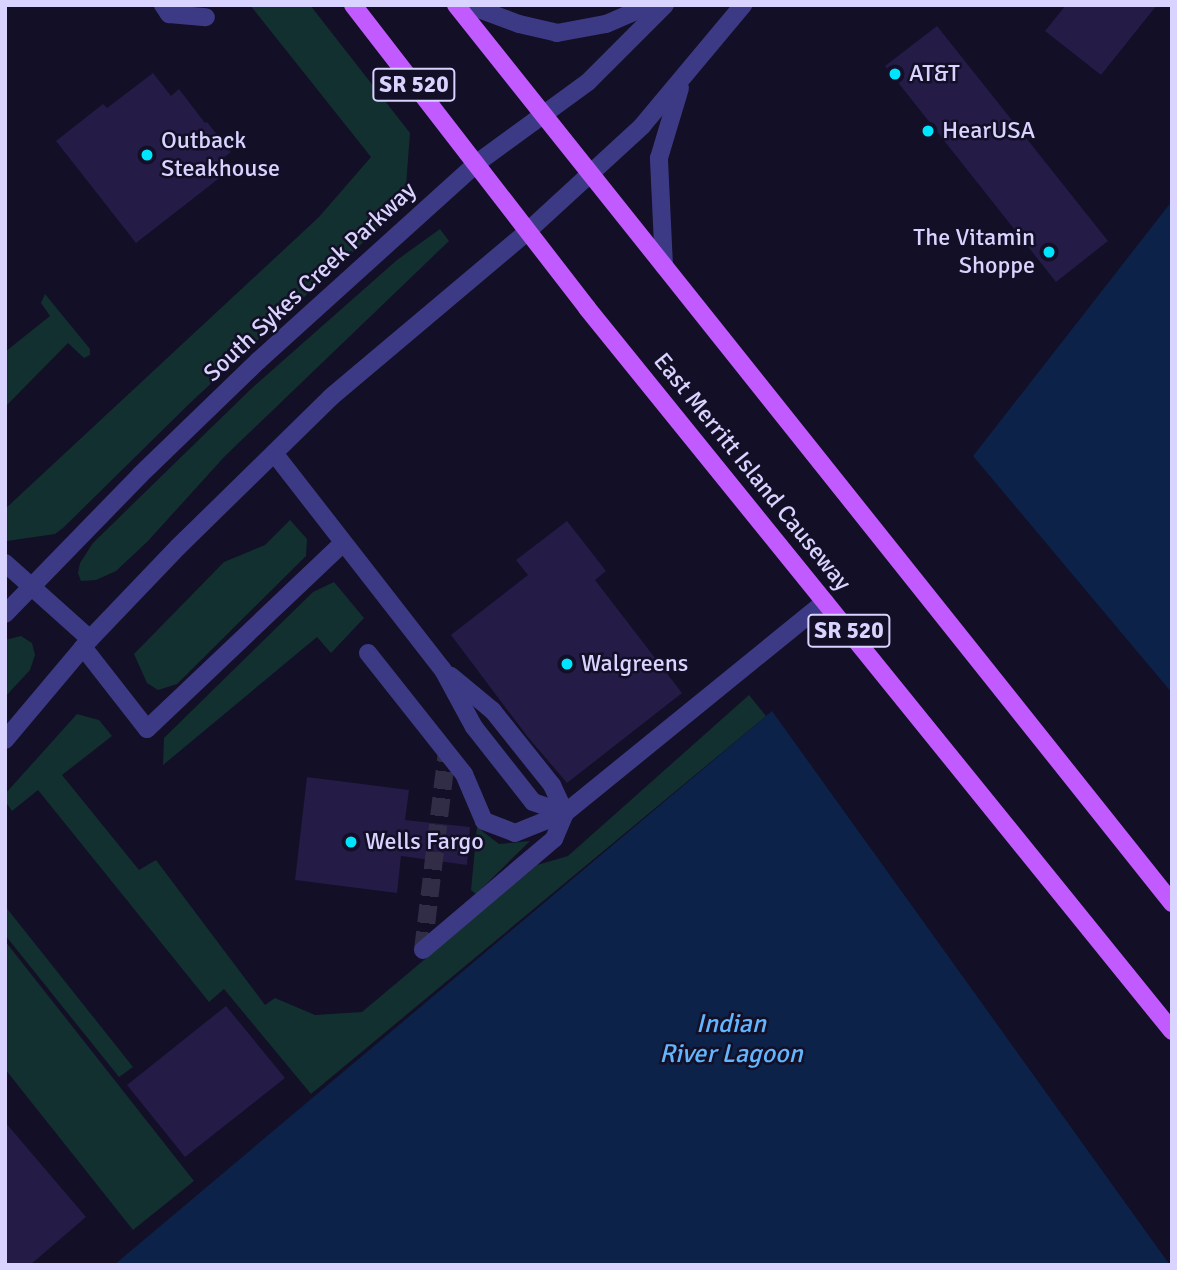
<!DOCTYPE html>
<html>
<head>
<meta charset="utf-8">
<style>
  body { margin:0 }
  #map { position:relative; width:1177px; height:1270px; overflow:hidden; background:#130f26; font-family:Signika,sans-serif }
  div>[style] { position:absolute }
  .green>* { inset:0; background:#12302f }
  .water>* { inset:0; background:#0c2248 }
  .building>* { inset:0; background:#241b47 }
  .minor-tunnel>* { height:18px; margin-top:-9px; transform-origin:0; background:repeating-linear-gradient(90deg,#312d47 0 18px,transparent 0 27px) }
  .minor>* { height:18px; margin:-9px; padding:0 9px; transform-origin:9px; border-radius:9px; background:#3d3a85 }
  .major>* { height:18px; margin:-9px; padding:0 9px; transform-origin:9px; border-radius:9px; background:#c25bff }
  .dots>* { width:19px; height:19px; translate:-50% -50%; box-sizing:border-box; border:4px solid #130f26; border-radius:50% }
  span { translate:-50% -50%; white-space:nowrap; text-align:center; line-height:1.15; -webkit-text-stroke:5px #130f26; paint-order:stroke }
  .shield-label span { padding:2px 5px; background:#130f26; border:2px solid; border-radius:5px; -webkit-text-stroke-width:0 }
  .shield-label { font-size:23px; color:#d9d4ff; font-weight:700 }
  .poi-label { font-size:24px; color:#d9d4ff }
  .left { translate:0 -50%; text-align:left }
  .right { translate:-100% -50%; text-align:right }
  .street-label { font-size:24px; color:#d9d4ff }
  .water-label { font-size:26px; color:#62b6ff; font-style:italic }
  .frame { position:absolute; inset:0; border:7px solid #d9d4ff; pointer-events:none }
</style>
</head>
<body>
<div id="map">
  <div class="green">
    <div style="clip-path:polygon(250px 5px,310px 5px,410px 133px,406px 186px,398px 210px,190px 403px,63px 528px,55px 534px,7px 541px,5px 509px,319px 217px,371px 157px)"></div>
    <div style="clip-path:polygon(440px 229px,449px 241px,225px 456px,148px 541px,116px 571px,96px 580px,81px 581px,78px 573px,80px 563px,93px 543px,177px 461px,251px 389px,397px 260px)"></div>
    <div style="clip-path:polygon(45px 294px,90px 349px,90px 355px,84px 358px,68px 343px,5px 407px,5px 352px,50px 316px,41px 303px)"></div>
    <div style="clip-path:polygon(290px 520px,307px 539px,306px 556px,177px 684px,158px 690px,147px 683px,134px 654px,224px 562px,265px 545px)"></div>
    <div style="clip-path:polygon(334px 582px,364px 618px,331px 653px,317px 637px,163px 765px,164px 738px,313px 592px)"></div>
    <div style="clip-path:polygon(21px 636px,32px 643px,35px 655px,30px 670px,5px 697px,5px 640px)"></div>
    <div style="clip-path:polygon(749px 695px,766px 716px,311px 1094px,224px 989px,209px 1002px,38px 790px,12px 811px,5px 801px,5px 794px,77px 714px,99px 720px,112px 736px,62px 775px,139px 870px,156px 860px,265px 1005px,275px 998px,315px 1015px,362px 1012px,537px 865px,568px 856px)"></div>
    <div style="clip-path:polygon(477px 827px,499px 844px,530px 841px,476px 894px,471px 890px)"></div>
    <div style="clip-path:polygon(5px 906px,133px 1067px,119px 1077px,5px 935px)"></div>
    <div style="clip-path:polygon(5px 941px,194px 1181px,133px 1230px,5px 1069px)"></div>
  </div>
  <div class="water">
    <div style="clip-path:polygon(1172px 201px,1172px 693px,973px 456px)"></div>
    <div style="clip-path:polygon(772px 711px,1170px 1265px,114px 1265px,766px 716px)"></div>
  </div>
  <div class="building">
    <div style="clip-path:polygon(1066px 5px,1157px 5px,1101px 75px,1045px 31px)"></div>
    <div style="clip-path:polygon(937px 26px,1108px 241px,1056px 282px,885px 66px)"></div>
    <div style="clip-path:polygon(153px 73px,171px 96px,179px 89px,205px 123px,207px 122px,231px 152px,223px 158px,231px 169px,136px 243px,56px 141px,103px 104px,107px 108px)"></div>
    <div style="clip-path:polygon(567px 521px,606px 571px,595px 580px,682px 693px,567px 783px,527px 736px,451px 635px,528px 575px,516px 560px)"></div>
    <div style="clip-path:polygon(307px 777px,409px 790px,405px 820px,470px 827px,467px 865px,401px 856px,397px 893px,295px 880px)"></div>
    <div style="clip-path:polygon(226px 1006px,285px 1078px,185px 1157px,127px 1085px)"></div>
    <div style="clip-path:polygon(5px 1122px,86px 1217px,30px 1265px,5px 1265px)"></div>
  </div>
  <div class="minor-tunnel">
    <div style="left:423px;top:950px;width:199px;rotate:-83.1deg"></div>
  </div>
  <div class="minor">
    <div style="left:163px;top:5px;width:11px;rotate:56deg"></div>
    <div style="left:169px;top:14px;width:37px;rotate:5deg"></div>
    <div style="left:468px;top:5px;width:54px;rotate:20.4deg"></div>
    <div style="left:519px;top:24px;width:39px;rotate:13deg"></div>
    <div style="left:557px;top:33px;width:50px;rotate:-10.4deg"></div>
    <div style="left:606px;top:24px;width:48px;rotate:-23.4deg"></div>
    <div style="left:664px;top:266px;width:108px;rotate:-92.7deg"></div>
    <div style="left:659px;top:158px;width:73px;rotate:-73.3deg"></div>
    <div style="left:274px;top:453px;width:275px;rotate:52.1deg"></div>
    <div style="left:443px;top:670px;width:65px;rotate:61.5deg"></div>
    <div style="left:474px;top:727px;width:95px;rotate:51.8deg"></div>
    <div style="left:533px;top:802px;width:34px;rotate:19deg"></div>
    <div style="left:5px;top:563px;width:114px;rotate:41.8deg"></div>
    <div style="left:5px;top:614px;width:194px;rotate:-45.8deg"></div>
    <div style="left:140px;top:475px;width:164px;rotate:-44deg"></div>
    <div style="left:258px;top:361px;width:295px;rotate:-42.1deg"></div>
    <div style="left:477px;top:163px;width:137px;rotate:-36.1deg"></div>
    <div style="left:588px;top:82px;width:109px;rotate:-45deg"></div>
    <div style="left:83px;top:647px;width:104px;rotate:52deg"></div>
    <div style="left:147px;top:729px;width:270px;rotate:-43.5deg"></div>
    <div style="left:368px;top:653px;width:154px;rotate:51.6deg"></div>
    <div style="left:464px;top:774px;width:51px;rotate:66.9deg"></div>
    <div style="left:484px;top:821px;width:33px;rotate:21deg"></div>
    <div style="left:515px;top:833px;width:54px;rotate:-21.8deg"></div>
    <div style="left:565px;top:813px;width:335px;rotate:-39.1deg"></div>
    <div style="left:5px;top:740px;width:132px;rotate:-49.9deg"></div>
    <div style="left:90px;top:639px;width:127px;rotate:-46.3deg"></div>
    <div style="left:178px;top:547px;width:214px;rotate:-44.4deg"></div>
    <div style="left:331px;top:397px;width:259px;rotate:-40.1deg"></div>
    <div style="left:529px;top:230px;width:154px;rotate:-42.6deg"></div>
    <div style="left:642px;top:126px;width:158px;rotate:-50.1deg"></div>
    <div style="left:423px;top:950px;width:172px;rotate:-40.3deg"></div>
    <div style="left:554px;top:839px;width:28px;rotate:-67deg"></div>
    <div style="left:565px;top:813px;width:31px;rotate:-115deg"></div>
    <div style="left:552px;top:785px;width:95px;rotate:-128.6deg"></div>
    <div style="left:493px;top:711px;width:55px;rotate:-140.2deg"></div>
  </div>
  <div class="major">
    <div style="left:353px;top:5px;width:383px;rotate:52.3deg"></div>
    <div style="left:587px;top:308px;width:930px;rotate:51.02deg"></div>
    <div style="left:456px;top:5px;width:1149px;rotate:51.43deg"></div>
  </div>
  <div class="dots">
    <div style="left:895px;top:74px;background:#00e5ff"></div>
    <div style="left:928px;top:131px;background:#00e5ff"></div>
    <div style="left:147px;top:155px;background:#00e5ff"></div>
    <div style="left:1049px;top:252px;background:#00e5ff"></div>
    <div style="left:567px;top:664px;background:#00e5ff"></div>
    <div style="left:351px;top:842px;background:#00e5ff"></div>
  </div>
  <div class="shield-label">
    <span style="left:414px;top:85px">SR 520</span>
    <span style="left:849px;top:631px">SR 520</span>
  </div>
  <div class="poi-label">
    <span class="left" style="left:909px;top:74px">AT&amp;T</span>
    <span class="left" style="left:942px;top:131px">HearUSA</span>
    <span class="left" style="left:161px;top:155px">Outback<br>Steakhouse</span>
    <span class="right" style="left:1035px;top:252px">The Vitamin<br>Shoppe</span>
    <span class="left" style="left:581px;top:664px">Walgreens</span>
    <span class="left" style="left:365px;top:842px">Wells Fargo</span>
  </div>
  <div class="street-label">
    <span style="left:310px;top:282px;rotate:-43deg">South Sykes Creek Parkway</span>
    <span style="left:752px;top:472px;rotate:51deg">East Merritt Island Causeway</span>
  </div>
  <div class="water-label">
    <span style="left:731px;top:1040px">Indian<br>River Lagoon</span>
  </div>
  <div class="frame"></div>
</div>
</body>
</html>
